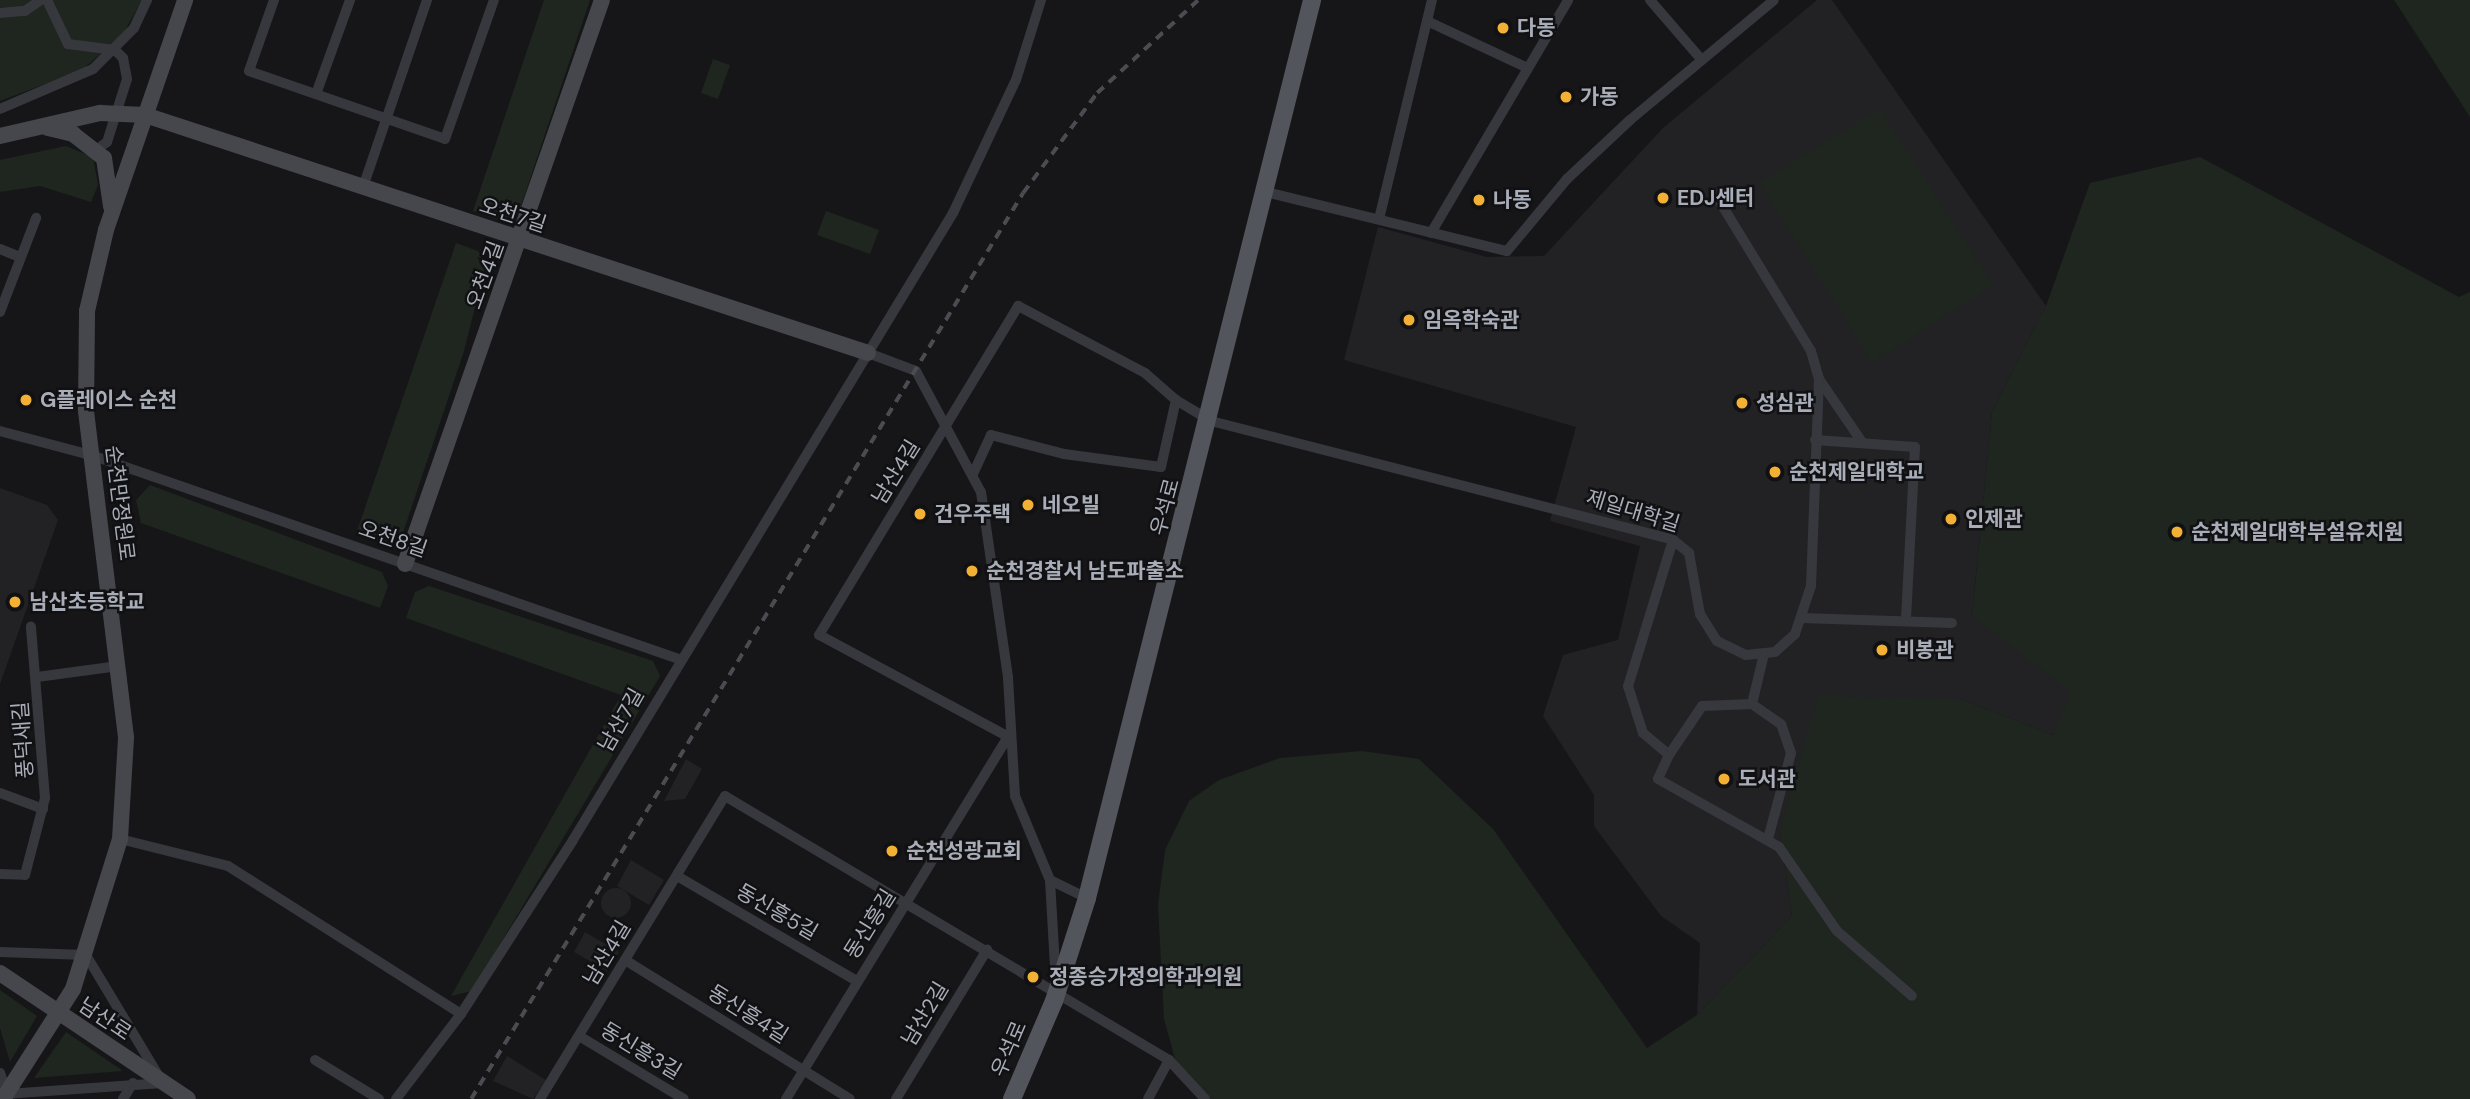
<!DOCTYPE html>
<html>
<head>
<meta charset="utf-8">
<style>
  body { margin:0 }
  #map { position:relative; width:2470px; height:1099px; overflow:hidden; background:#161618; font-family:"DM Sans","Noto Sans KR",sans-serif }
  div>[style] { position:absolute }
  .built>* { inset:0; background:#222225 }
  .round { border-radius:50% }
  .green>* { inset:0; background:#1e261f }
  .street>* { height:10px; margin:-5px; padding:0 5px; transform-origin:5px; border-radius:5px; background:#37383d }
  .secondary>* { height:16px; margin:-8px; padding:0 8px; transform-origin:8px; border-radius:8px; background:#45474d }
  .primary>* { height:18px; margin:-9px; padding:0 9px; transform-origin:9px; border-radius:9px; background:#53555c }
  .rail>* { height:3.5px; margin-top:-1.75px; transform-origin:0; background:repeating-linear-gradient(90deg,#4a4c52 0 9px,transparent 0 16px) }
  .dots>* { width:19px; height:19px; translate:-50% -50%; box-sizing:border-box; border:4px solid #111113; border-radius:50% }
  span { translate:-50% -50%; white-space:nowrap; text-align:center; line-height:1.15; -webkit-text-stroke:5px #111113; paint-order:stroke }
  .poi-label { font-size:21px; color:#a8adb8; font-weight:700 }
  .left { translate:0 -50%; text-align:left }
  .street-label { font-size:21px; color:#a8adb8 }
</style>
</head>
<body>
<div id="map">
  <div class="built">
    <div style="clip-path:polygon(1817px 0,1832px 0,2046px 306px,1992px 412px,1972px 615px,2072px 692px,2053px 735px,1961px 699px,1780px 832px,1792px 916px,1697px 1015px,1700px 943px,1661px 916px,1594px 826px,1594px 795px,1543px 716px,1563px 655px,1618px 640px,1640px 546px,1550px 521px,1576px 427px,1344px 360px,1378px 227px,1487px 257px,1544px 256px,1663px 128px)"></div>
    <div style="clip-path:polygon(0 488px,47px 505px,58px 520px,0 684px)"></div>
    <div style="clip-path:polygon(686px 759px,702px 769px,685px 799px,664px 801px)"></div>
    <div style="clip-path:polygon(631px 860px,664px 880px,649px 905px,617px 886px)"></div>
    <div class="round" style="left:601px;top:888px;width:30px;height:30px"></div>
    <div style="clip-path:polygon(585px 932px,619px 952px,607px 971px,574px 952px)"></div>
    <div style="clip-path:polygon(507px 1056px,546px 1080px,533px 1099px,493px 1081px)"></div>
  </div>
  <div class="green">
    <div style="clip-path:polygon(0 0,142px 0,123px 34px,82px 70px,0 101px)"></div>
    <div style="clip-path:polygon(544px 0,590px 0,519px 212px,501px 221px,473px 211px)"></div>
    <div style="clip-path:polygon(2394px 0,2470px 0,2470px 117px)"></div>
    <div style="clip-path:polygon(713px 59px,730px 65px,718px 99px,701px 93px)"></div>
    <div style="clip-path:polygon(1880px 108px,1993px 286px,1872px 362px,1760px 183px)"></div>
    <div style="clip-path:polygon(66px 146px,93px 157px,98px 185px,91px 202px,40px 186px,0 192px,0 160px)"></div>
    <div style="clip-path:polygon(2200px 157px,2459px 297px,2470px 292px,2470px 1099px,1206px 1099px,1177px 1066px,1164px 1019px,1158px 905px,1165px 850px,1189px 801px,1219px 780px,1280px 758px,1362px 751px,1419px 759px,1493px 829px,1647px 1048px,1697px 1015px,1792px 916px,1780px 832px,1818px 696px,1961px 699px,2053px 735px,2071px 692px,1972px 616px,1992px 412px,2046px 306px,2090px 183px)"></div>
    <div style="clip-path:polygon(826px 211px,879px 230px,870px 254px,817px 235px)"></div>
    <div style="clip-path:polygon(456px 243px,478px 251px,486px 264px,464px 351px,403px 533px,388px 542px,371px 540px,356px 534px)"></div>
    <div style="clip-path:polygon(150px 485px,382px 572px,388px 586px,380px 608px,141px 523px,136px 500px)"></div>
    <div style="clip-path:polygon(429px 586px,653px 661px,660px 676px,472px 991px,451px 996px,621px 695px,406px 618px,415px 592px)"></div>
    <div style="clip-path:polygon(0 990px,37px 1016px,10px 1062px,0 1028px)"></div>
    <div style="clip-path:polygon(66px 1032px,123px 1071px,34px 1078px)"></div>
  </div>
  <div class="street">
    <div style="left:47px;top:0;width:49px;rotate:64.5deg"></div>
    <div style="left:68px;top:44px;width:47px;rotate:7.3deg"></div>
    <div style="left:115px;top:50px;width:11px;rotate:45deg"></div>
    <div style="left:123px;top:58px;width:21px;rotate:79deg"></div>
    <div style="left:127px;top:79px;width:66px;rotate:107.6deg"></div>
    <div style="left:107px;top:142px;width:14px;rotate:144deg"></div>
    <div style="left:274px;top:0;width:75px;rotate:109.4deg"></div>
    <div style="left:249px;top:71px;width:207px;rotate:19.1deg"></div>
    <div style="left:445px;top:139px;width:147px;rotate:-70.6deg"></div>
    <div style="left:1650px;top:0;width:77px;rotate:49.2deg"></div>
    <div style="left:0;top:13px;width:25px;rotate:-5deg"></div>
    <div style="left:25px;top:11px;width:19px;rotate:-35deg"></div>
    <div style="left:1427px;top:21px;width:111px;rotate:25deg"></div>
    <div style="left:316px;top:94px;width:100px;rotate:-70.1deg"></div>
    <div style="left:0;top:109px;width:101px;rotate:-23.3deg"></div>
    <div style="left:93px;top:69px;width:58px;rotate:-45deg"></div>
    <div style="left:134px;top:28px;width:31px;rotate:-65deg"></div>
    <div style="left:363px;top:187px;width:198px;rotate:-71.1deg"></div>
    <div style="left:1266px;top:192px;width:248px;rotate:13.8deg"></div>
    <div style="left:1507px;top:251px;width:94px;rotate:-50.2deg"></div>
    <div style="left:1567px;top:179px;width:86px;rotate:-43.1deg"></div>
    <div style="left:1630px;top:120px;width:187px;rotate:-39.8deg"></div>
    <div style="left:1379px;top:219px;width:225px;rotate:-76.4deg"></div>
    <div style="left:1431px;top:233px;width:270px;rotate:-59.5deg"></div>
    <div style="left:0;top:249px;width:22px;rotate:22deg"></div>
    <div style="left:0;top:312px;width:101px;rotate:-69deg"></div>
    <div style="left:868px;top:353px;width:51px;rotate:20.6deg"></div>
    <div style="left:916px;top:371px;width:137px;rotate:61.8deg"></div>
    <div style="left:981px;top:492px;width:188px;rotate:81.7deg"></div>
    <div style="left:1008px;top:678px;width:118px;rotate:86.6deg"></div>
    <div style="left:1015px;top:796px;width:91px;rotate:67.4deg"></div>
    <div style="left:1050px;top:880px;width:41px;rotate:25.9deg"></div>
    <div style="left:1819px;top:379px;width:76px;rotate:55.7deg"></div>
    <div style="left:0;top:431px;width:97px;rotate:14.9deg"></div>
    <div style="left:94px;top:456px;width:619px;rotate:19.14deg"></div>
    <div style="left:1815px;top:440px;width:100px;rotate:4deg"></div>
    <div style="left:1915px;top:447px;width:174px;rotate:93deg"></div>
    <div style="left:973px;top:474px;width:43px;rotate:-65.2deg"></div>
    <div style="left:991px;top:435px;width:75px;rotate:14.6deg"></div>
    <div style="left:1064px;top:454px;width:98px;rotate:7.6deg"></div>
    <div style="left:1161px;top:467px;width:69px;rotate:-77.4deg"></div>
    <div style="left:1176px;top:400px;width:41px;rotate:31deg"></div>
    <div style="left:1211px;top:421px;width:477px;rotate:14.4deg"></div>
    <div style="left:1673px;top:540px;width:21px;rotate:39deg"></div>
    <div style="left:1689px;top:553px;width:62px;rotate:79.8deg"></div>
    <div style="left:1700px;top:614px;width:32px;rotate:58deg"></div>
    <div style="left:1717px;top:641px;width:32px;rotate:26deg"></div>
    <div style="left:1746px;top:655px;width:29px;rotate:-6deg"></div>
    <div style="left:1775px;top:652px;width:27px;rotate:-42deg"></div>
    <div style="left:1795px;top:634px;width:51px;rotate:-71.6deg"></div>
    <div style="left:1811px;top:586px;width:207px;rotate:-87.8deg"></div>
    <div style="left:1819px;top:379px;width:29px;rotate:-106deg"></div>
    <div style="left:1811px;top:351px;width:186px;rotate:-121.4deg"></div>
    <div style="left:1673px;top:540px;width:153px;rotate:107.1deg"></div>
    <div style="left:1628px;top:686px;width:49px;rotate:72.3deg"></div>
    <div style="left:1643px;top:733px;width:34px;rotate:40deg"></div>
    <div style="left:1669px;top:755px;width:26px;rotate:115deg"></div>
    <div style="left:1658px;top:779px;width:139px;rotate:29.3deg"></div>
    <div style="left:1779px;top:847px;width:102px;rotate:55.4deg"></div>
    <div style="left:1837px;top:931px;width:99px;rotate:40.9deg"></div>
    <div style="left:1802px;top:618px;width:150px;rotate:1.9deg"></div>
    <div style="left:37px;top:677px;width:82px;rotate:-7.7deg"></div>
    <div style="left:1752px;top:704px;width:51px;rotate:-76.5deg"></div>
    <div style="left:1005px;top:735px;width:211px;rotate:-151.7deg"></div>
    <div style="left:819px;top:635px;width:385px;rotate:-58.8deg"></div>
    <div style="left:1018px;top:306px;width:144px;rotate:27.8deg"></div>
    <div style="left:1145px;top:373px;width:41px;rotate:41.1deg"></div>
    <div style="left:1669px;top:755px;width:59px;rotate:-56deg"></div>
    <div style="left:1702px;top:706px;width:50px;rotate:-2.3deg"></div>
    <div style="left:1752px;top:704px;width:35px;rotate:35deg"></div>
    <div style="left:1781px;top:724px;width:31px;rotate:71deg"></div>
    <div style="left:1791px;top:753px;width:89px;rotate:105deg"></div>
    <div style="left:0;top:793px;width:46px;rotate:20.4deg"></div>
    <div style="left:120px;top:839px;width:111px;rotate:14deg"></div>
    <div style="left:228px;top:866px;width:276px;rotate:32.4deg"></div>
    <div style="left:0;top:874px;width:25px;rotate:2deg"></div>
    <div style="left:25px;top:875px;width:80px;rotate:-75.4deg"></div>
    <div style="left:45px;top:798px;width:172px;rotate:-94.7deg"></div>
    <div style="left:677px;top:876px;width:208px;rotate:30.3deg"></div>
    <div style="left:1050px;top:880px;width:104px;rotate:86.7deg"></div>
    <div style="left:0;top:952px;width:86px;rotate:2deg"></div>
    <div style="left:86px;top:955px;width:149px;rotate:59deg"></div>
    <div style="left:163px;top:1083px;width:156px;rotate:176deg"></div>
    <div style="left:7px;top:1094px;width:22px;rotate:-108deg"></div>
    <div style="left:625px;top:960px;width:264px;rotate:31.7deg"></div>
    <div style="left:579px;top:1036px;width:122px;rotate:31deg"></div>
    <div style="left:315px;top:1060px;width:75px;rotate:31.4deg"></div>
    <div style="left:1169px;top:1060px;width:53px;rotate:47.3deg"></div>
    <div style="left:123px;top:1099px;width:19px;rotate:-58deg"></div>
    <div style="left:396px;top:1099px;width:107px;rotate:-52.6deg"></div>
    <div style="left:461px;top:1014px;width:207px;rotate:-57.2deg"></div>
    <div style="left:573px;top:840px;width:733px;rotate:-58.78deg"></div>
    <div style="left:953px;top:213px;width:147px;rotate:-64.7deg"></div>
    <div style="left:1016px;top:80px;width:84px;rotate:-72.6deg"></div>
    <div style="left:540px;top:1099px;width:355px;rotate:-58.6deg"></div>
    <div style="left:725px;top:796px;width:517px;rotate:30.74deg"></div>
    <div style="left:1169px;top:1060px;width:44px;rotate:118.3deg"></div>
    <div style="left:786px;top:1099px;width:425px;rotate:-58.5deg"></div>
    <div style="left:896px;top:1099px;width:175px;rotate:-58.6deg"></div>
  </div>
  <div class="secondary">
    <div style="left:48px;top:128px;width:26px;rotate:13deg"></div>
    <div style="left:73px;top:134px;width:39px;rotate:38deg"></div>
    <div style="left:104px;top:158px;width:49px;rotate:81.7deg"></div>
    <div style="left:0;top:136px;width:103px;rotate:-13deg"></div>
    <div style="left:100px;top:113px;width:45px;rotate:2.5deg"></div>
    <div style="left:145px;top:115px;width:761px;rotate:18.22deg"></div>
    <div style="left:405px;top:564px;width:597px;rotate:-70.75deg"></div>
    <div style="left:0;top:973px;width:226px;rotate:33.8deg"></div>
    <div style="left:3px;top:1099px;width:130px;rotate:-57.5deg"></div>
    <div style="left:73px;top:989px;width:157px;rotate:-72.6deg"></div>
    <div style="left:120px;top:839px;width:102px;rotate:-86.6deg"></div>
    <div style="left:126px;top:737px;width:329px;rotate:-97deg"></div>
    <div style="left:86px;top:410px;width:99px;rotate:-89.4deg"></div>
    <div style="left:87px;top:311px;width:83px;rotate:-76.8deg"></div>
    <div style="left:106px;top:230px;width:243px;rotate:-71deg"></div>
  </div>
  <div class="primary">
    <div style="left:1012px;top:1099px;width:107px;rotate:-66.8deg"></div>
    <div style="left:1054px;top:1001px;width:108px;rotate:-72.2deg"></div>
    <div style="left:1087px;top:898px;width:926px;rotate:-75.93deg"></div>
  </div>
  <div class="rail">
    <div style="left:471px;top:1099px;width:1061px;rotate:-58.65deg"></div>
    <div style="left:1023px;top:193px;width:124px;rotate:-53.5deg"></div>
    <div style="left:1097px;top:93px;width:137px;rotate:-42.6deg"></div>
  </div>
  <div class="dots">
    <div style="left:1503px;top:28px;background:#f2b134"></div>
    <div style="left:1566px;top:97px;background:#f2b134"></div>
    <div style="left:1663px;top:198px;background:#f2b134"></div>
    <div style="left:1479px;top:200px;background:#f2b134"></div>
    <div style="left:1409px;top:320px;background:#f2b134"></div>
    <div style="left:26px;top:400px;background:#f2b134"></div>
    <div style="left:1742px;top:403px;background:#f2b134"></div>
    <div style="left:1775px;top:472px;background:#f2b134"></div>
    <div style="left:1028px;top:505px;background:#f2b134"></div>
    <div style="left:920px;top:514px;background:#f2b134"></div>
    <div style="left:1951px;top:519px;background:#f2b134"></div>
    <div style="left:2177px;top:532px;background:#f2b134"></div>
    <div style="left:972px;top:571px;background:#f2b134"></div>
    <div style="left:15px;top:602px;background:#f2b134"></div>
    <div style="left:1882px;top:650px;background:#f2b134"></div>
    <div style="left:1724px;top:779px;background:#f2b134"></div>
    <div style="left:892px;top:851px;background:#f2b134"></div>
    <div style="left:1033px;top:977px;background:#f2b134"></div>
  </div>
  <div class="poi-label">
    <span class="left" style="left:1517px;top:28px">다동</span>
    <span class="left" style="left:1580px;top:97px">가동</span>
    <span class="left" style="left:1677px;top:198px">EDJ센터</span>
    <span class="left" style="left:1493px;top:200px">나동</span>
    <span class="left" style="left:1423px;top:320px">임옥학숙관</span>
    <span class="left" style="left:40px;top:400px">G플레이스 순천</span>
    <span class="left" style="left:1756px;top:403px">성심관</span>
    <span class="left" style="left:1789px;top:472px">순천제일대학교</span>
    <span class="left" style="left:1042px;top:505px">네오빌</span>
    <span class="left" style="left:934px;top:514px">건우주택</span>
    <span class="left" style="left:1965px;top:519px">인제관</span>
    <span class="left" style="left:2191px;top:532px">순천제일대학부설유치원</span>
    <span class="left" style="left:986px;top:571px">순천경찰서 남도파출소</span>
    <span class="left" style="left:29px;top:602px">남산초등학교</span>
    <span class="left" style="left:1896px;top:650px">비봉관</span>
    <span class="left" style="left:1738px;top:779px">도서관</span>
    <span class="left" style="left:906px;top:851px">순천성광교회</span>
    <span class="left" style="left:1049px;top:977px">정종승가정의학과의원</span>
  </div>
  <div class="street-label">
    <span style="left:513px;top:215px;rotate:18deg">오천7길</span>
    <span style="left:485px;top:275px;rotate:-70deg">오천4길</span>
    <span style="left:896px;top:472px;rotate:-58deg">남산4길</span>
    <span style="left:120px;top:503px;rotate:83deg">순천만정원로</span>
    <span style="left:1165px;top:507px;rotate:-75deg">우석로</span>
    <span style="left:1633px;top:511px;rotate:17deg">제일대학길</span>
    <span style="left:393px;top:539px;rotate:19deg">오천8길</span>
    <span style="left:621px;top:720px;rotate:-60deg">남산7길</span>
    <span style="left:23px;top:740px;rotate:-94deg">풍덕새길</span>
    <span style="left:777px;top:912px;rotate:30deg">동신흥5길</span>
    <span style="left:870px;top:924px;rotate:-58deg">동신흥길</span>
    <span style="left:607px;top:953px;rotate:-59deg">남산4길</span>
    <span style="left:748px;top:1014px;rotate:32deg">동신흥4길</span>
    <span style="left:925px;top:1014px;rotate:-59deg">남산2길</span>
    <span style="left:105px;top:1019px;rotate:34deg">남산로</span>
    <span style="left:1009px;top:1049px;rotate:-67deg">우석로</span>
    <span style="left:641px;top:1051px;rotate:31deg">동신흥3길</span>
  </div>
</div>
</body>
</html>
